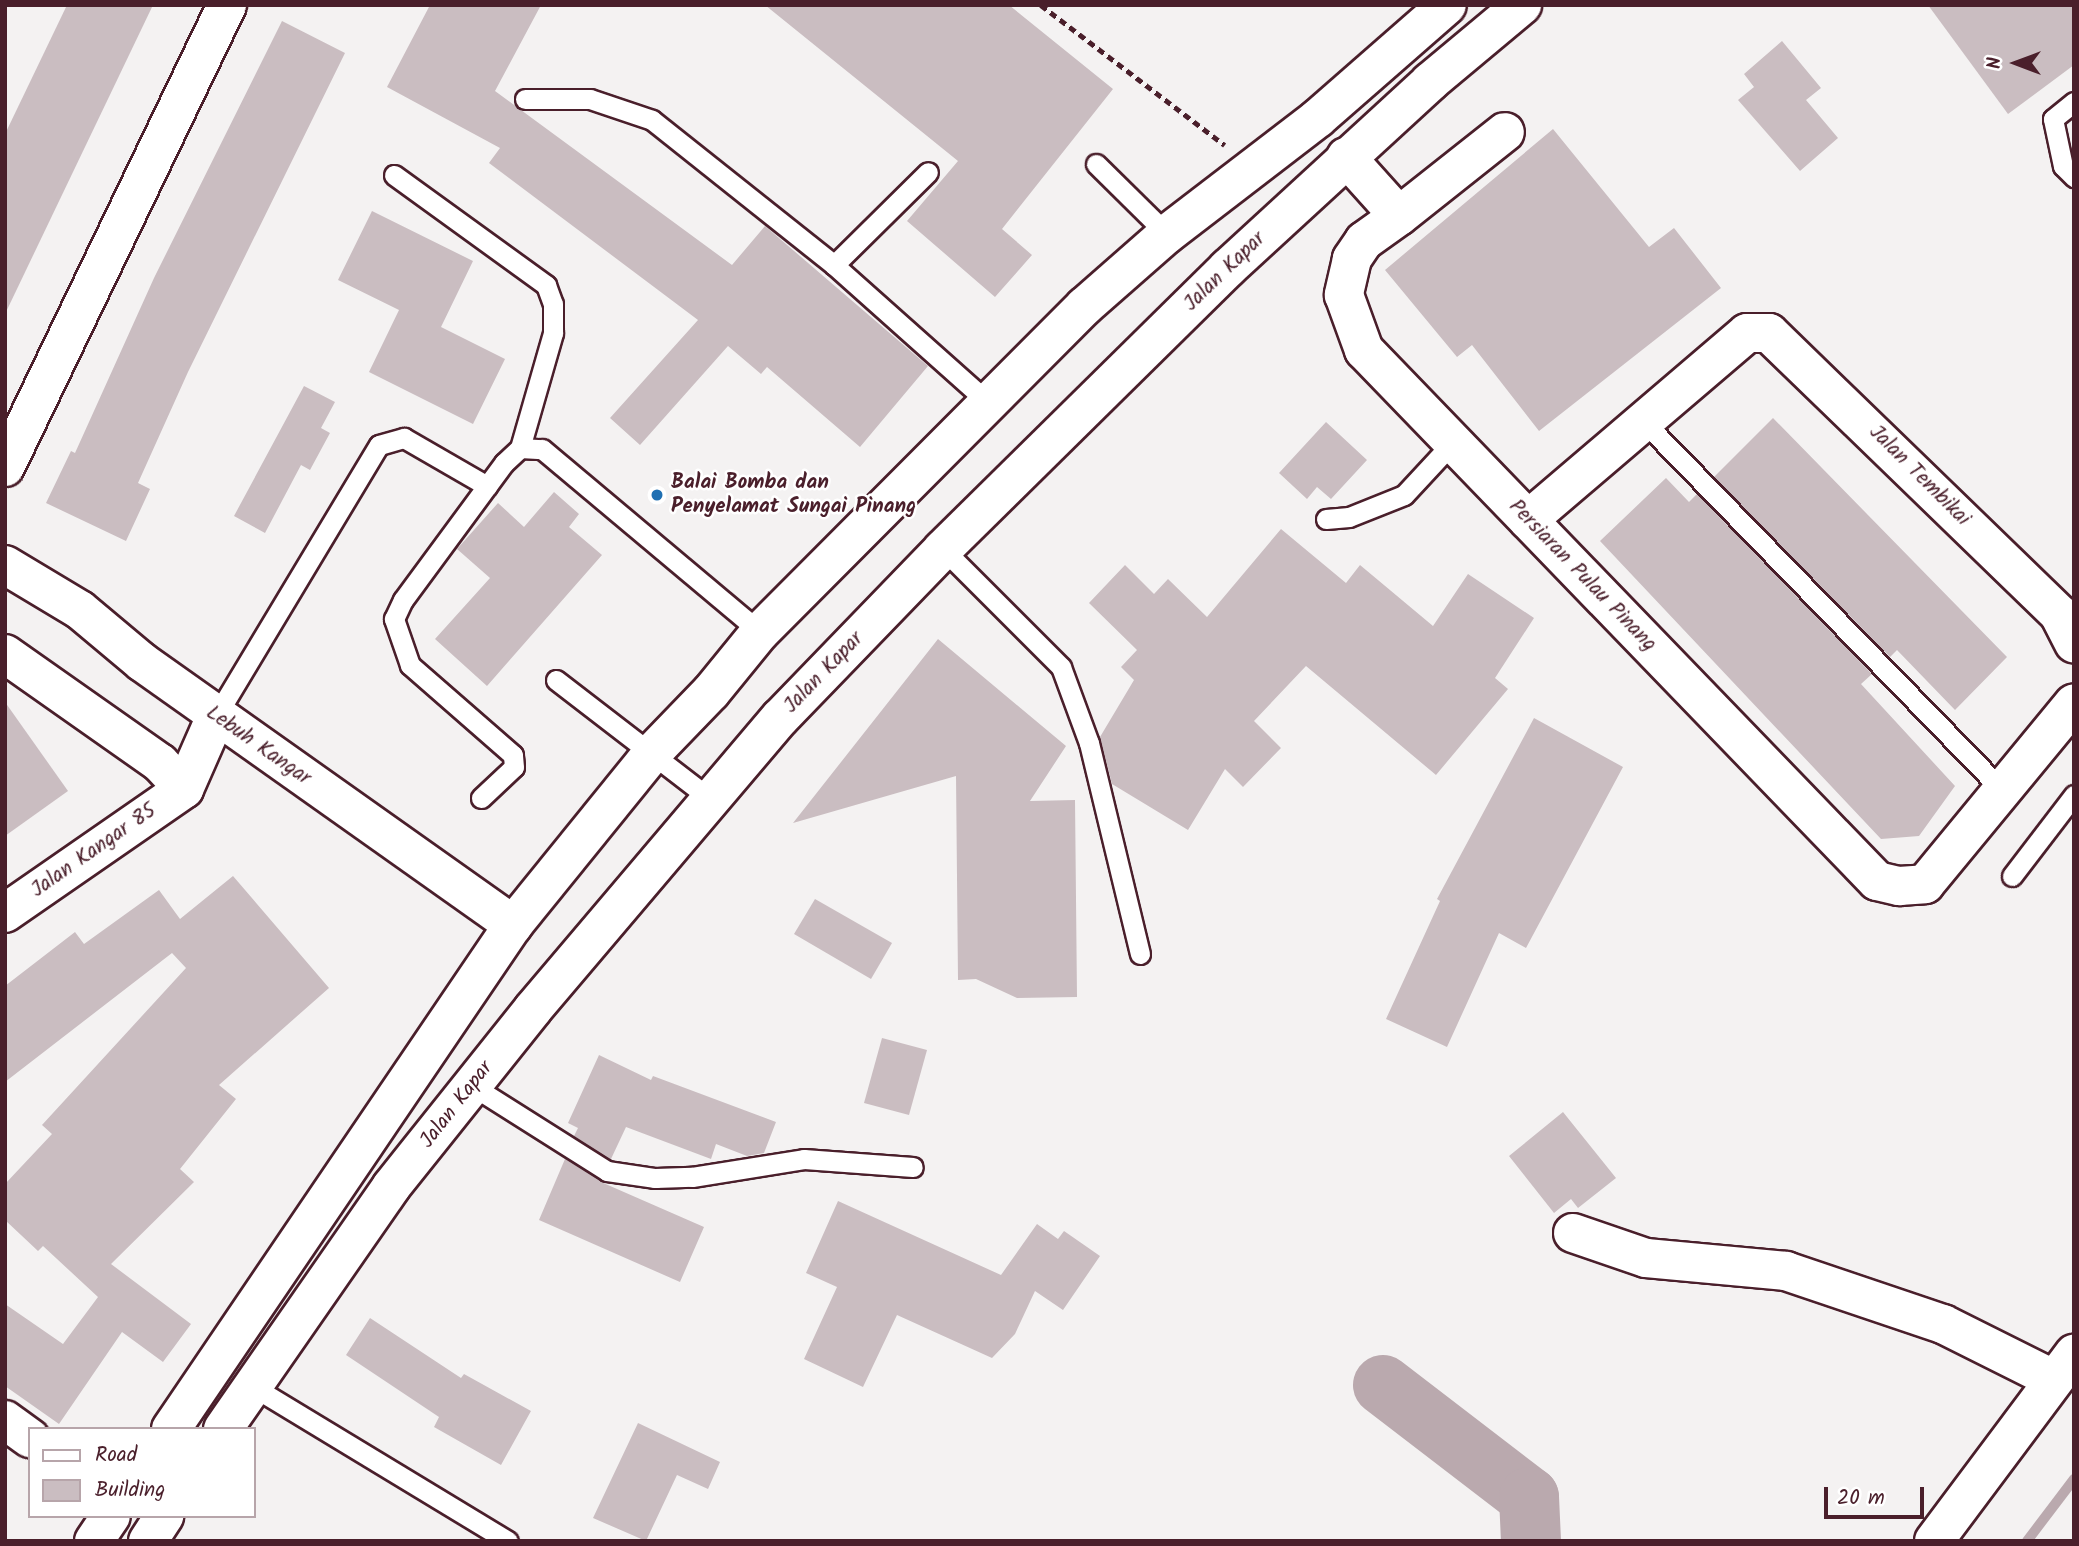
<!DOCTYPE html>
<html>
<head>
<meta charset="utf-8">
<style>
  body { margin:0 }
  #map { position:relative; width:2079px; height:1546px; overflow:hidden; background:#f4f2f2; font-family:Kalam,sans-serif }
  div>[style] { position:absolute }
  .stream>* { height:10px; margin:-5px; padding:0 5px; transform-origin:5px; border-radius:5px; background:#baa9ae }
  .river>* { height:60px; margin:-30px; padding:0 30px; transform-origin:30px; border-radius:30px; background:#baa9ae }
  .building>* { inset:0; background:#cabdc1 }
  .path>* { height:4.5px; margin-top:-2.25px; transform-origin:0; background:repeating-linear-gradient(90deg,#4a1f2b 0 7px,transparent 0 12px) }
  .roads { filter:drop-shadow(2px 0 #4a1f2b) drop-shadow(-2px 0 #4a1f2b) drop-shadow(0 2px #4a1f2b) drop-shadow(0 -2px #4a1f2b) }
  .service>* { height:19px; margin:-9.5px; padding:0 9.5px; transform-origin:9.5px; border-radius:9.5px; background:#fff }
  .minor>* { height:38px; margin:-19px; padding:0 19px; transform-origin:19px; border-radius:19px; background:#fff }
  .primary>* { height:38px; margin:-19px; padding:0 19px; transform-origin:19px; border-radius:19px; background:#fff }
  .trunk>* { height:38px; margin:-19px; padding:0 19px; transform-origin:19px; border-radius:19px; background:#fff }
  .dots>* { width:19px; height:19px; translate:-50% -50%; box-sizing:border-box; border:4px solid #fff; border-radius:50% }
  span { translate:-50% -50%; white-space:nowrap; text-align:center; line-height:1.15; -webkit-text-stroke:5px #fff; paint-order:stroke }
  .street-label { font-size:21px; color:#4a1f2b }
  .poi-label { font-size:21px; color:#4a1f2b; font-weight:700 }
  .left { translate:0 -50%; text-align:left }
  .frame { position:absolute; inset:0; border:7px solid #4a1f2b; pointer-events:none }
  .legend { position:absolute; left:28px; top:1427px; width:228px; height:91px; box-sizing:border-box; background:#fff; border:2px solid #b7a5aa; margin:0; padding:9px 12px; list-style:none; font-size:21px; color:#4a1f2b }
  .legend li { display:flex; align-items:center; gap:14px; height:35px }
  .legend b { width:35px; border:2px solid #b7a5aa }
  .north { position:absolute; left:1981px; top:28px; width:70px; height:70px; -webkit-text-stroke:5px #fff; paint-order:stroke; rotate:270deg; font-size:19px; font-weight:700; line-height:28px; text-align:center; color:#4a1f2b }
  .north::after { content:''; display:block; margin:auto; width:24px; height:32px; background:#4a1f2b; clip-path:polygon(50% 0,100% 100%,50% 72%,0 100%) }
  .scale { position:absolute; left:1824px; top:1487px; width:100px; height:32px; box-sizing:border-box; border:4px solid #4a1f2b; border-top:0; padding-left:9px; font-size:21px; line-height:24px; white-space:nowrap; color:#4a1f2b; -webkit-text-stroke:5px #fff; paint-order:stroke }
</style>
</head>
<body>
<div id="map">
  <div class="stream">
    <div style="left:2027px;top:1541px;width:78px;rotate:-52.8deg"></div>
  </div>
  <div class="river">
    <div style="left:1383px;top:1385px;width:184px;rotate:37.5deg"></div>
    <div style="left:1529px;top:1497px;width:44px;rotate:87.4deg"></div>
  </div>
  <div class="building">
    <div style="clip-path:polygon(67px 5px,153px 5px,5px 314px,5px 134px)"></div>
    <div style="clip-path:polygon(430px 5px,541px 5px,495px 91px,732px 265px,765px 226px,928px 366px,860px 447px,767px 367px,761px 374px,728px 346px,640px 445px,610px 418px,698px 320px,489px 163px,500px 148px,387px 87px)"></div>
    <div style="clip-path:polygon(765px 5px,1009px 5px,1113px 89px,1002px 229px,1032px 255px,995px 297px,907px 221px,958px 161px)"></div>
    <div style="clip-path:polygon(1928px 5px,2074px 5px,2074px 65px,2008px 114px)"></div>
    <div style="clip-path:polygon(282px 21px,345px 53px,188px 372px,138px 483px,150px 489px,126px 541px,46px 503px,71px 451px,75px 453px,154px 278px)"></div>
    <div style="clip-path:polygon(1782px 41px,1821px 88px,1806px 100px,1838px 138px,1800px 171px,1738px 100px,1754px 87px,1744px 74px)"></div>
    <div style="clip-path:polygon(1553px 129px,1649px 247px,1674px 228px,1721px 288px,1539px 431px,1472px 345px,1457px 357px,1385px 270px)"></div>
    <div style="clip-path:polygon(372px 211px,473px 261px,441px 327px,505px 359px,473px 424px,369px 372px,399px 310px,338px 280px)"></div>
    <div style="clip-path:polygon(304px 386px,335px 402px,321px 428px,330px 433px,310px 470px,301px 465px,265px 533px,234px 516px)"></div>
    <div style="clip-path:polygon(1773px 418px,2007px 657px,1955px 710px,1897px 650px,1890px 657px,1714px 477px)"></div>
    <div style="clip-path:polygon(1326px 422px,1367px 460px,1331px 499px,1317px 487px,1307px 499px,1279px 473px)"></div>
    <div style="clip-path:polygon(1666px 478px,1689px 502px,1697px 494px,1872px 674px,1861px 684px,1955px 786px,1919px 836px,1881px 839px,1600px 541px)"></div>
    <div style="clip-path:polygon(554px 492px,579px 514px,569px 527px,602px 555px,487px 686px,435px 639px,490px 578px,457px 549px,498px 503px,524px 527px)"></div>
    <div style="clip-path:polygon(1281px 529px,1346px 583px,1360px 565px,1433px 626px,1468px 574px,1534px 618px,1495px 678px,1508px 689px,1436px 775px,1306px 666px,1254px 721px,1281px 748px,1243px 787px,1225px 769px,1188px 830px,1112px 784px,1100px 737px,1134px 680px,1121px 667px,1137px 650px,1089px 603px,1125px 565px,1154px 594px,1168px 579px,1207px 617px)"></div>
    <div style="clip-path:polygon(938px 639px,1066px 746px,1030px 801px,1075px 800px,1077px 997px,1017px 998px,976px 979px,958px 980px,956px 776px,793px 823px)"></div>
    <div style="clip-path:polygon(5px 702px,68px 791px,5px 836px)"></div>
    <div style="clip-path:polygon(1534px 718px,1623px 767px,1526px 948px,1499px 933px,1447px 1047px,1386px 1019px,1440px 901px,1437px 899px)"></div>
    <div style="clip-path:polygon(233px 876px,329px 988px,219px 1085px,236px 1099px,180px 1169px,194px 1182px,111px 1264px,191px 1324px,163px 1362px,122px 1332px,59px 1424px,5px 1386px,5px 1304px,63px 1344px,98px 1297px,43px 1246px,38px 1251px,5px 1220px,5px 1184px,52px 1134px,42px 1125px,186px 968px,172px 953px,5px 1082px,5px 986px,75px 932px,84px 944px,159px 890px,180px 919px)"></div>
    <div style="clip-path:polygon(815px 899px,892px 943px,871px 979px,794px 934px)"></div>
    <div style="clip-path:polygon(882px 1038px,927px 1050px,909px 1115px,864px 1103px)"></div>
    <div style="clip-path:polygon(599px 1055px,651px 1080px,653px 1076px,776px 1122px,764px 1153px,747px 1156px,716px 1144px,711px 1159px,626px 1127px,611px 1159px,574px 1136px,578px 1128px,568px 1123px)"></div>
    <div style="clip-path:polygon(1563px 1112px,1616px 1178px,1578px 1208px,1571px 1199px,1554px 1213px,1509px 1156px)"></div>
    <div style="clip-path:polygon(565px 1159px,601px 1182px,704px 1227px,680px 1282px,539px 1220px)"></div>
    <div style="clip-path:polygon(838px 1201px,1001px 1275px,1037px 1224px,1058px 1239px,1064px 1231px,1100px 1256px,1063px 1310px,1035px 1291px,1015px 1334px,992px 1358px,897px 1315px,863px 1387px,804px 1359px,837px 1287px,806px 1273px)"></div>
    <div style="clip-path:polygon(370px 1318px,461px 1378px,464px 1374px,531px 1411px,501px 1465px,434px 1427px,439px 1417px,346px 1355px)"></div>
    <div style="clip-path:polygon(638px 1423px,720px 1462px,708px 1489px,677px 1475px,646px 1541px,593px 1518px)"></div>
  </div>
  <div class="path">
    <div style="left:1041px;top:5px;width:231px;rotate:37.3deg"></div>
  </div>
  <div class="roads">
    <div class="service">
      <div style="left:525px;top:99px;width:65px"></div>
      <div style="left:590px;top:99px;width:65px;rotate:18.7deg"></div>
      <div style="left:652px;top:120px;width:233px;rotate:38.5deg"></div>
      <div style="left:834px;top:265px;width:209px;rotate:41.7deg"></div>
      <div style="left:2074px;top:102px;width:27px;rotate:141deg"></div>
      <div style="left:2053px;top:119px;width:48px;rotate:78deg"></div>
      <div style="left:2063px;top:166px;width:16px;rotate:45deg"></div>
      <div style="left:1096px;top:164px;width:100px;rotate:44.6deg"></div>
      <div style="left:394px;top:175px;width:188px;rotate:35.9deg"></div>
      <div style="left:546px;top:285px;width:20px;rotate:70deg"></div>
      <div style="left:553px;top:304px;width:29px;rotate:90deg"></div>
      <div style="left:553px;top:333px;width:120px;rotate:106deg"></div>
      <div style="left:834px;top:265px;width:132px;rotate:-44.7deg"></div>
      <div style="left:1645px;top:423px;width:512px;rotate:45.79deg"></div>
      <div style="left:1326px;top:519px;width:23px;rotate:-5deg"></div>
      <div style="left:1349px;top:517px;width:59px;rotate:-21.8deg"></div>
      <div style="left:1404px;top:495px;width:72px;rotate:-47.2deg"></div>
      <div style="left:943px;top:549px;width:167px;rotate:45deg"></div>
      <div style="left:1061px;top:667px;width:81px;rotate:69.8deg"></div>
      <div style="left:1089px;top:743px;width:217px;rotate:76.4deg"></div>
      <div style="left:556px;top:680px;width:193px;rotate:37.6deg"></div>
      <div style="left:216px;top:716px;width:316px;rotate:-59deg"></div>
      <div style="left:379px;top:445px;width:26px;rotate:-16deg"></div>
      <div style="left:404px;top:438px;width:96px;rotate:30deg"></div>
      <div style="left:481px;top:798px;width:45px;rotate:-43.2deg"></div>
      <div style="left:514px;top:767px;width:12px;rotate:-95deg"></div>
      <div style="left:513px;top:755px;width:137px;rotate:-138.9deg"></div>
      <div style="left:410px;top:665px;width:49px;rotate:-109.2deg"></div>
      <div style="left:394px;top:619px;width:21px;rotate:-65deg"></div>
      <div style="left:403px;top:600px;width:170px;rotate:-53.6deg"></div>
      <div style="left:504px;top:463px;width:22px;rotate:-43deg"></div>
      <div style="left:520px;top:448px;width:22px;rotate:3deg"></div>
      <div style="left:542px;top:449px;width:285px;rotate:40deg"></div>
      <div style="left:2012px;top:876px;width:102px;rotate:-52.6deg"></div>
      <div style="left:471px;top:1085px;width:161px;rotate:32.3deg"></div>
      <div style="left:607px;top:1171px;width:49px;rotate:8.3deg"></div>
      <div style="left:655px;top:1178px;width:37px;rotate:-2deg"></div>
      <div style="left:692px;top:1177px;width:113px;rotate:-9.1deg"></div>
      <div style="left:804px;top:1159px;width:109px;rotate:4.2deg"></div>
      <div style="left:252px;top:1386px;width:299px;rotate:31.2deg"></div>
    </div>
    <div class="minor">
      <div style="left:1346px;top:157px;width:79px;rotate:48.1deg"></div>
      <div style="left:1399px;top:216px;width:135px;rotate:-38.4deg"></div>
      <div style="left:1399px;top:216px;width:43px;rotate:144.5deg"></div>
      <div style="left:1364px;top:241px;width:22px;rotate:124deg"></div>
      <div style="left:1352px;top:259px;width:37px;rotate:103deg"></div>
      <div style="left:1344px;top:295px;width:59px;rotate:70deg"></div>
      <div style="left:1364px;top:350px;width:738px;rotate:45.99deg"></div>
      <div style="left:1877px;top:881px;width:23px;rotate:13deg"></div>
      <div style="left:1899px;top:886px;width:26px;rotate:-4deg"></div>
      <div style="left:1925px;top:884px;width:234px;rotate:-50.5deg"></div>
      <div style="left:5px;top:467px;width:513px;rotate:-64.33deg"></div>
      <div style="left:1528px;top:520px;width:288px;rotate:-40.5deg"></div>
      <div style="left:1747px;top:333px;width:22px"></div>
      <div style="left:1769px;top:333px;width:404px;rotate:44.1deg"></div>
      <div style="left:2059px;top:614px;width:33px;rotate:63deg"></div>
      <div style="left:5px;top:565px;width:87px;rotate:31deg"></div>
      <div style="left:80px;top:610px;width:81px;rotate:40deg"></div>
      <div style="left:142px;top:662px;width:455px;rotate:35.3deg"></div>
      <div style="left:5px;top:654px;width:189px;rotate:35.1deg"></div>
      <div style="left:160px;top:763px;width:35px;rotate:47deg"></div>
      <div style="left:184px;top:789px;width:80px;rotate:-66.3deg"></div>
      <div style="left:5px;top:913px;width:218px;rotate:-34.7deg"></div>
      <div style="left:1573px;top:1233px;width:77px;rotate:18.9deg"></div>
      <div style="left:1646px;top:1258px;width:141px;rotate:5.3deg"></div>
      <div style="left:1786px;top:1271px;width:166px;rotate:18.7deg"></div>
      <div style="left:1943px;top:1324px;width:123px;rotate:26.6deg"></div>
      <div style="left:5px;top:1420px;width:31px;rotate:36deg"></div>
    </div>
    <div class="primary">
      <div style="left:1934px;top:1541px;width:234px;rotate:-53.2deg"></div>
    </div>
    <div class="trunk">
      <div style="left:171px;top:1429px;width:609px;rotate:-55.84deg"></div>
      <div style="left:513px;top:925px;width:223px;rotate:-51deg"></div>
      <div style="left:653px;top:752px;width:83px;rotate:-46deg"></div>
      <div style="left:711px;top:692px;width:77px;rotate:-50.8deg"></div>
      <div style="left:760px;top:632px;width:460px;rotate:-45.1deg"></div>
      <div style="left:1085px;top:306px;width:109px;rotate:-41.3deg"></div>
      <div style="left:1167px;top:234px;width:190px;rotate:-37.5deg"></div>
      <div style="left:1318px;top:118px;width:171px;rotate:-41.2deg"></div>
      <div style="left:223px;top:1429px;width:295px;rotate:-55.2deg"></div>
      <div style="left:391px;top:1187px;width:228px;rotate:-51.4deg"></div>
      <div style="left:533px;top:1009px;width:382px;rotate:-49.7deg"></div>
      <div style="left:780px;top:718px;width:235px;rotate:-46deg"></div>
      <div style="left:943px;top:549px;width:400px;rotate:-44.6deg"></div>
      <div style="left:1228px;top:268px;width:275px;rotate:-42.6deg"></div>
      <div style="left:1430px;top:82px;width:120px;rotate:-39.9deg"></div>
      <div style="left:94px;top:1541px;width:30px;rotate:-56deg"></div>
      <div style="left:148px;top:1541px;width:30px;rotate:-57deg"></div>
    </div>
  </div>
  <div class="dots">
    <div style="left:657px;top:495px;background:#1f6fb2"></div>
  </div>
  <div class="street-label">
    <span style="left:1225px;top:272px;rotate:-44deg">Jalan Kapar</span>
    <span style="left:1919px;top:476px;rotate:45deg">Jalan Tembikai</span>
    <span style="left:1582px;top:576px;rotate:46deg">Persiaran Pulau Pinang</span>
    <span style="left:824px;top:673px;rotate:-46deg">Jalan Kapar</span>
    <span style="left:258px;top:746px;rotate:35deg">Lebuh Kangar</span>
    <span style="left:94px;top:851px;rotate:-35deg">Jalan Kangar 85</span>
    <span style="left:457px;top:1105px;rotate:-52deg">Jalan Kapar</span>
  </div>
  <div class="poi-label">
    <span class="left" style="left:671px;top:495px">Balai Bomba dan<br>Penyelamat Sungai Pinang</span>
  </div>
  <div class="frame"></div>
  <ul class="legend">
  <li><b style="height:9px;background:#fff"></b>Road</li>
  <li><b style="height:19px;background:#cabdc1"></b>Building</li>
  </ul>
  <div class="north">N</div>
  <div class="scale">20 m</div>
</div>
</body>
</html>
